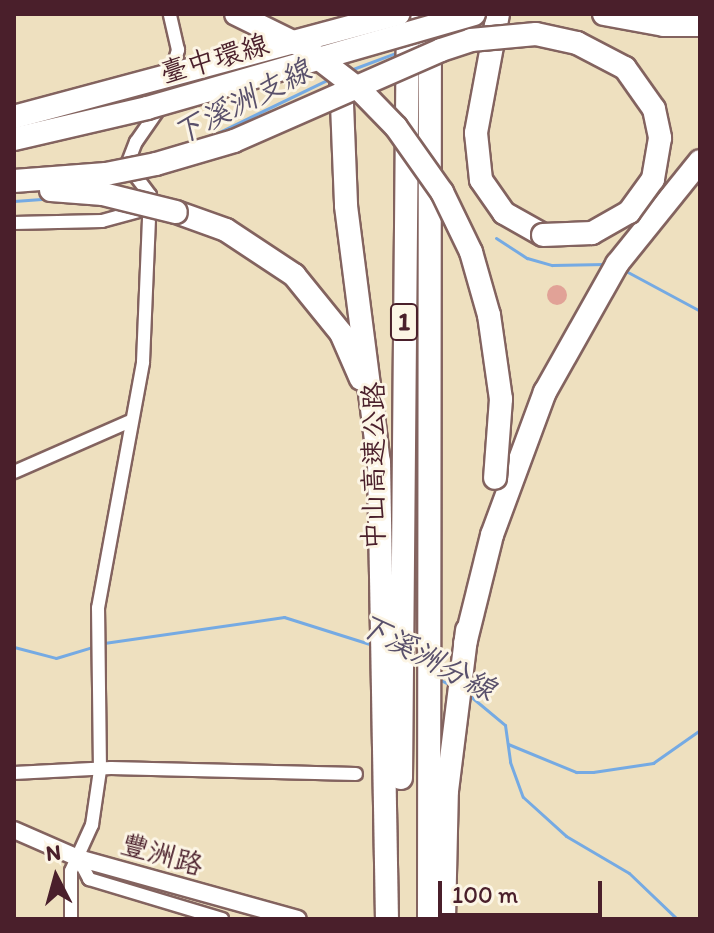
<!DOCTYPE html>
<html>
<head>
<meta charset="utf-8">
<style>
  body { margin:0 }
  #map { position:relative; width:714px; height:933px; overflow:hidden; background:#eee0bf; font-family:Itim,"LXGW WenKai TC",sans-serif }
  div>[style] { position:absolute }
  .stream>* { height:3px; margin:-1.5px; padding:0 1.5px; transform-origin:1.5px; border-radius:1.5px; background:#75aae3 }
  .building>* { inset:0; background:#e1a297 }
  .round { border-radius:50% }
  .roads { filter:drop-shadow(2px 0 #83635f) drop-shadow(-2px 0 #83635f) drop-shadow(0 2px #83635f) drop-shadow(0 -2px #83635f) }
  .minor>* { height:12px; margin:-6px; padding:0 6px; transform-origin:6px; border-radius:6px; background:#fff }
  .tertiary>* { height:16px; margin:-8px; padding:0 8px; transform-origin:8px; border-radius:8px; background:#fff }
  .motorway>* { height:22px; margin:-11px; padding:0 11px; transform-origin:11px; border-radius:11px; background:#fff }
  .bridges { filter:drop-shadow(2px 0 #83635f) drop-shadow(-2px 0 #83635f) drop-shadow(0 2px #83635f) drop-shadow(0 -2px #83635f) }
  .motorway-bridge>* { height:22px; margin:-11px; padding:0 11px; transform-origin:11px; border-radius:11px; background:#fff }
  span { translate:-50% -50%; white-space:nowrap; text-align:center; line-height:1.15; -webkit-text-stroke:6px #fcf5e5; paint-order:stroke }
  .shield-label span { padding:2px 6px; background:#fcf5e5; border:2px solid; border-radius:6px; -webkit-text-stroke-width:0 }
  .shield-label { font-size:26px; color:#4a1f2b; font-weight:700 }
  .street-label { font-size:28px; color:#4a1f2b }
  .water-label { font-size:30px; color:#59506b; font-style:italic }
  .frame { position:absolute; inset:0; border:16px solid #4a1f2b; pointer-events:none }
  .north { position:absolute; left:16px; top:837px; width:80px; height:80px; -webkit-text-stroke:6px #fcf5e5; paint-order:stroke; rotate:354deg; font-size:22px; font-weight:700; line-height:32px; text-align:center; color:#4a1f2b }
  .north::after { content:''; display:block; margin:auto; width:28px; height:36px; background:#4a1f2b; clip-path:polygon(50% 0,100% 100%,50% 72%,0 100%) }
  .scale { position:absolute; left:438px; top:881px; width:164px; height:36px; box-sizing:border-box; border:4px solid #4a1f2b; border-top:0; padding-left:10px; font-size:24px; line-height:28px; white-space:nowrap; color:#4a1f2b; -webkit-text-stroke:6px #fcf5e5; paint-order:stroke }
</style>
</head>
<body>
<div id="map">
  <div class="stream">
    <div style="left:353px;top:69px;width:48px;rotate:-20.7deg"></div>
    <div style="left:209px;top:137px;width:136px;rotate:-25.8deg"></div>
    <div style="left:14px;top:201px;width:31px;rotate:-4deg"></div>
    <div style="left:496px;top:238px;width:37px;rotate:33deg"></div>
    <div style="left:527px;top:258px;width:26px;rotate:16deg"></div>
    <div style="left:552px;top:265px;width:53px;rotate:-1.1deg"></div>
    <div style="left:624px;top:270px;width:86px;rotate:28.3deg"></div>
    <div style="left:104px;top:643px;width:182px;rotate:-8.2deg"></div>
    <div style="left:284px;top:617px;width:93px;rotate:17.5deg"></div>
    <div style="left:14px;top:647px;width:43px;rotate:14.7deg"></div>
    <div style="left:56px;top:658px;width:42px;rotate:-16.7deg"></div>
    <div style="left:437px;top:678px;width:17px;rotate:28deg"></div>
    <div style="left:469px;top:695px;width:47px;rotate:39.8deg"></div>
    <div style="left:505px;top:725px;width:37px;rotate:82deg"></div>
    <div style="left:510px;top:762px;width:37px;rotate:70deg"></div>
    <div style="left:523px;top:797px;width:58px;rotate:42.2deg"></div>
    <div style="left:566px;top:836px;width:73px;rotate:30.4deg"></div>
    <div style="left:629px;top:873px;width:66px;rotate:43.8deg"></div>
    <div style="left:508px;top:744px;width:74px;rotate:22.4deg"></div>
    <div style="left:576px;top:772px;width:17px"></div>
    <div style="left:593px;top:772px;width:61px;rotate:-8.5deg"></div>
    <div style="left:653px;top:763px;width:57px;rotate:-35.1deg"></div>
  </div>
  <div class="building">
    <div class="round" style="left:547px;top:285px;width:20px;height:20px"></div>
  </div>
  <div class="roads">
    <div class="minor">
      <div style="left:14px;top:223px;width:88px;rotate:-1.3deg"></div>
      <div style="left:102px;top:221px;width:46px;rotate:-15.3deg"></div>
      <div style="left:14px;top:472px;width:128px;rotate:-23.6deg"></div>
      <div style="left:14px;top:773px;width:97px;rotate:-3deg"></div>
      <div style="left:111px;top:768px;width:245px;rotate:1.4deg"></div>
      <div style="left:78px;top:858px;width:24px;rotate:62deg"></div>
      <div style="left:89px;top:879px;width:139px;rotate:16.7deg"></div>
      <div style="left:71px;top:919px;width:48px;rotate:-90deg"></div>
      <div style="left:71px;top:871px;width:51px;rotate:-65.5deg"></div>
      <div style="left:92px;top:825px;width:56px;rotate:-81.7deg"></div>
      <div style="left:100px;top:770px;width:162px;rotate:-90.7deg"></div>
      <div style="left:98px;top:608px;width:250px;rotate:-79.6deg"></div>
      <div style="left:143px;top:362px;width:167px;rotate:-87.6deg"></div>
      <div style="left:150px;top:195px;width:38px;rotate:-127deg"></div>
      <div style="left:127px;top:165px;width:25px;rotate:-69deg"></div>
      <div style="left:136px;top:142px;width:44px;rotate:-55.2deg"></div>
      <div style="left:161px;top:106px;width:59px;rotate:-73.1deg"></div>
      <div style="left:178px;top:50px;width:37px;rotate:-103deg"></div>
    </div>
    <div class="tertiary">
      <div style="left:14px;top:830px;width:70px;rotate:23.6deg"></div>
      <div style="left:78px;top:858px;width:228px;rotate:15.5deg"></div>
    </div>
    <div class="motorway">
      <div style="left:498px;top:14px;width:121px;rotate:100.5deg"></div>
      <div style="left:476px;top:133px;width:47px;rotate:83.9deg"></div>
      <div style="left:481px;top:180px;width:40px;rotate:55.1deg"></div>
      <div style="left:504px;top:213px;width:45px;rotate:29.4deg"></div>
      <div style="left:604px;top:14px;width:61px;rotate:10.4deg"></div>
      <div style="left:664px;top:25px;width:36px"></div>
      <div style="left:341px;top:79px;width:127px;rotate:87.7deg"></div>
      <div style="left:346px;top:206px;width:258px;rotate:82.7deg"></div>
      <div style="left:379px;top:462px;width:457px;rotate:89deg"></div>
      <div style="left:176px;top:212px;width:53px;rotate:19.8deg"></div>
      <div style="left:226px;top:230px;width:82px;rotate:33.5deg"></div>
      <div style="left:294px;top:275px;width:75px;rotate:51deg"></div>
      <div style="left:341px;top:333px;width:50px;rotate:66.5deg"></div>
      <div style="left:465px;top:644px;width:112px;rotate:-76.1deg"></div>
      <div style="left:492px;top:535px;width:153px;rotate:-69.7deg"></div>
      <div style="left:545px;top:392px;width:147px;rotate:-60.6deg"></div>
      <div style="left:617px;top:264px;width:132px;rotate:-51.1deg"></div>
      <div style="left:401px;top:778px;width:764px;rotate:-89.48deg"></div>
      <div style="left:429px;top:919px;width:905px;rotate:-89.94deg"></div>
      <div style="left:444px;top:919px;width:128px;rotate:-88.7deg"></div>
      <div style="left:447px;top:791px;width:162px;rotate:-82.9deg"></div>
    </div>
  </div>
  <div class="bridges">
    <div class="motorway-bridge">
      <div style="left:236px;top:14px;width:77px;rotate:26.2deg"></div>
      <div style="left:305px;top:48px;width:71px;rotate:37.5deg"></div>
      <div style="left:361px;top:91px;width:50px;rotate:45.8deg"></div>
      <div style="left:396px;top:127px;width:80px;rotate:54.7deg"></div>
      <div style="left:442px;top:192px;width:67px;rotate:64.2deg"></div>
      <div style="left:471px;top:252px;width:66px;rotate:74.1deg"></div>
      <div style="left:489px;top:315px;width:85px;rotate:81.9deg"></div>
      <div style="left:501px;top:399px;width:79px;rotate:94.3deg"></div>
      <div style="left:14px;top:117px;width:398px;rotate:-15deg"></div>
      <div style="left:14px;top:139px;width:137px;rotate:-13.1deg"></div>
      <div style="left:147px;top:108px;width:340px;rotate:-16deg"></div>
      <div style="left:14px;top:181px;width:92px;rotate:-4.4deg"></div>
      <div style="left:106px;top:174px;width:51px;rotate:-11.3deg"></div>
      <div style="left:156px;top:164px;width:81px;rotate:-16.4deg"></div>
      <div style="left:234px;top:141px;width:226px;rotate:-23.7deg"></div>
      <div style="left:441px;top:50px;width:32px;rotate:-18deg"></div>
      <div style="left:471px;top:40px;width:65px;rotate:-5.3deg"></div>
      <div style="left:536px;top:34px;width:42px;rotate:12.4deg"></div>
      <div style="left:577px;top:43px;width:54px;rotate:27.5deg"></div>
      <div style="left:625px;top:68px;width:50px;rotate:54.7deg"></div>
      <div style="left:654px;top:109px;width:30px;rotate:78deg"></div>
      <div style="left:660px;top:138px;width:42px;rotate:99.7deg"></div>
      <div style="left:653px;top:179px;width:41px;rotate:126deg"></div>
      <div style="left:629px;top:212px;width:43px;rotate:150.4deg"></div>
      <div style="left:592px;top:233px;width:49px;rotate:177.7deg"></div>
      <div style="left:51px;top:190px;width:52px;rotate:4.4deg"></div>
      <div style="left:103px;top:194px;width:75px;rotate:13.9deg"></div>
    </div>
  </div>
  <div class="shield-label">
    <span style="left:404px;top:322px">1</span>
  </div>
  <div class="street-label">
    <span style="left:214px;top:58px;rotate:-16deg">臺中環線</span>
    <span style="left:373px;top:466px;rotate:-90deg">中山高速公路</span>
    <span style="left:162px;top:854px;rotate:16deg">豐洲路</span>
  </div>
  <div class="water-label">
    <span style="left:242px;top:102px;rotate:-27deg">下溪洲支線</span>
    <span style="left:427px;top:657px;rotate:28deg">下溪洲分線</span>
  </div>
  <div class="frame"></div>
  <div class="north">N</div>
  <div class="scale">100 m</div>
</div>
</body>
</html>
